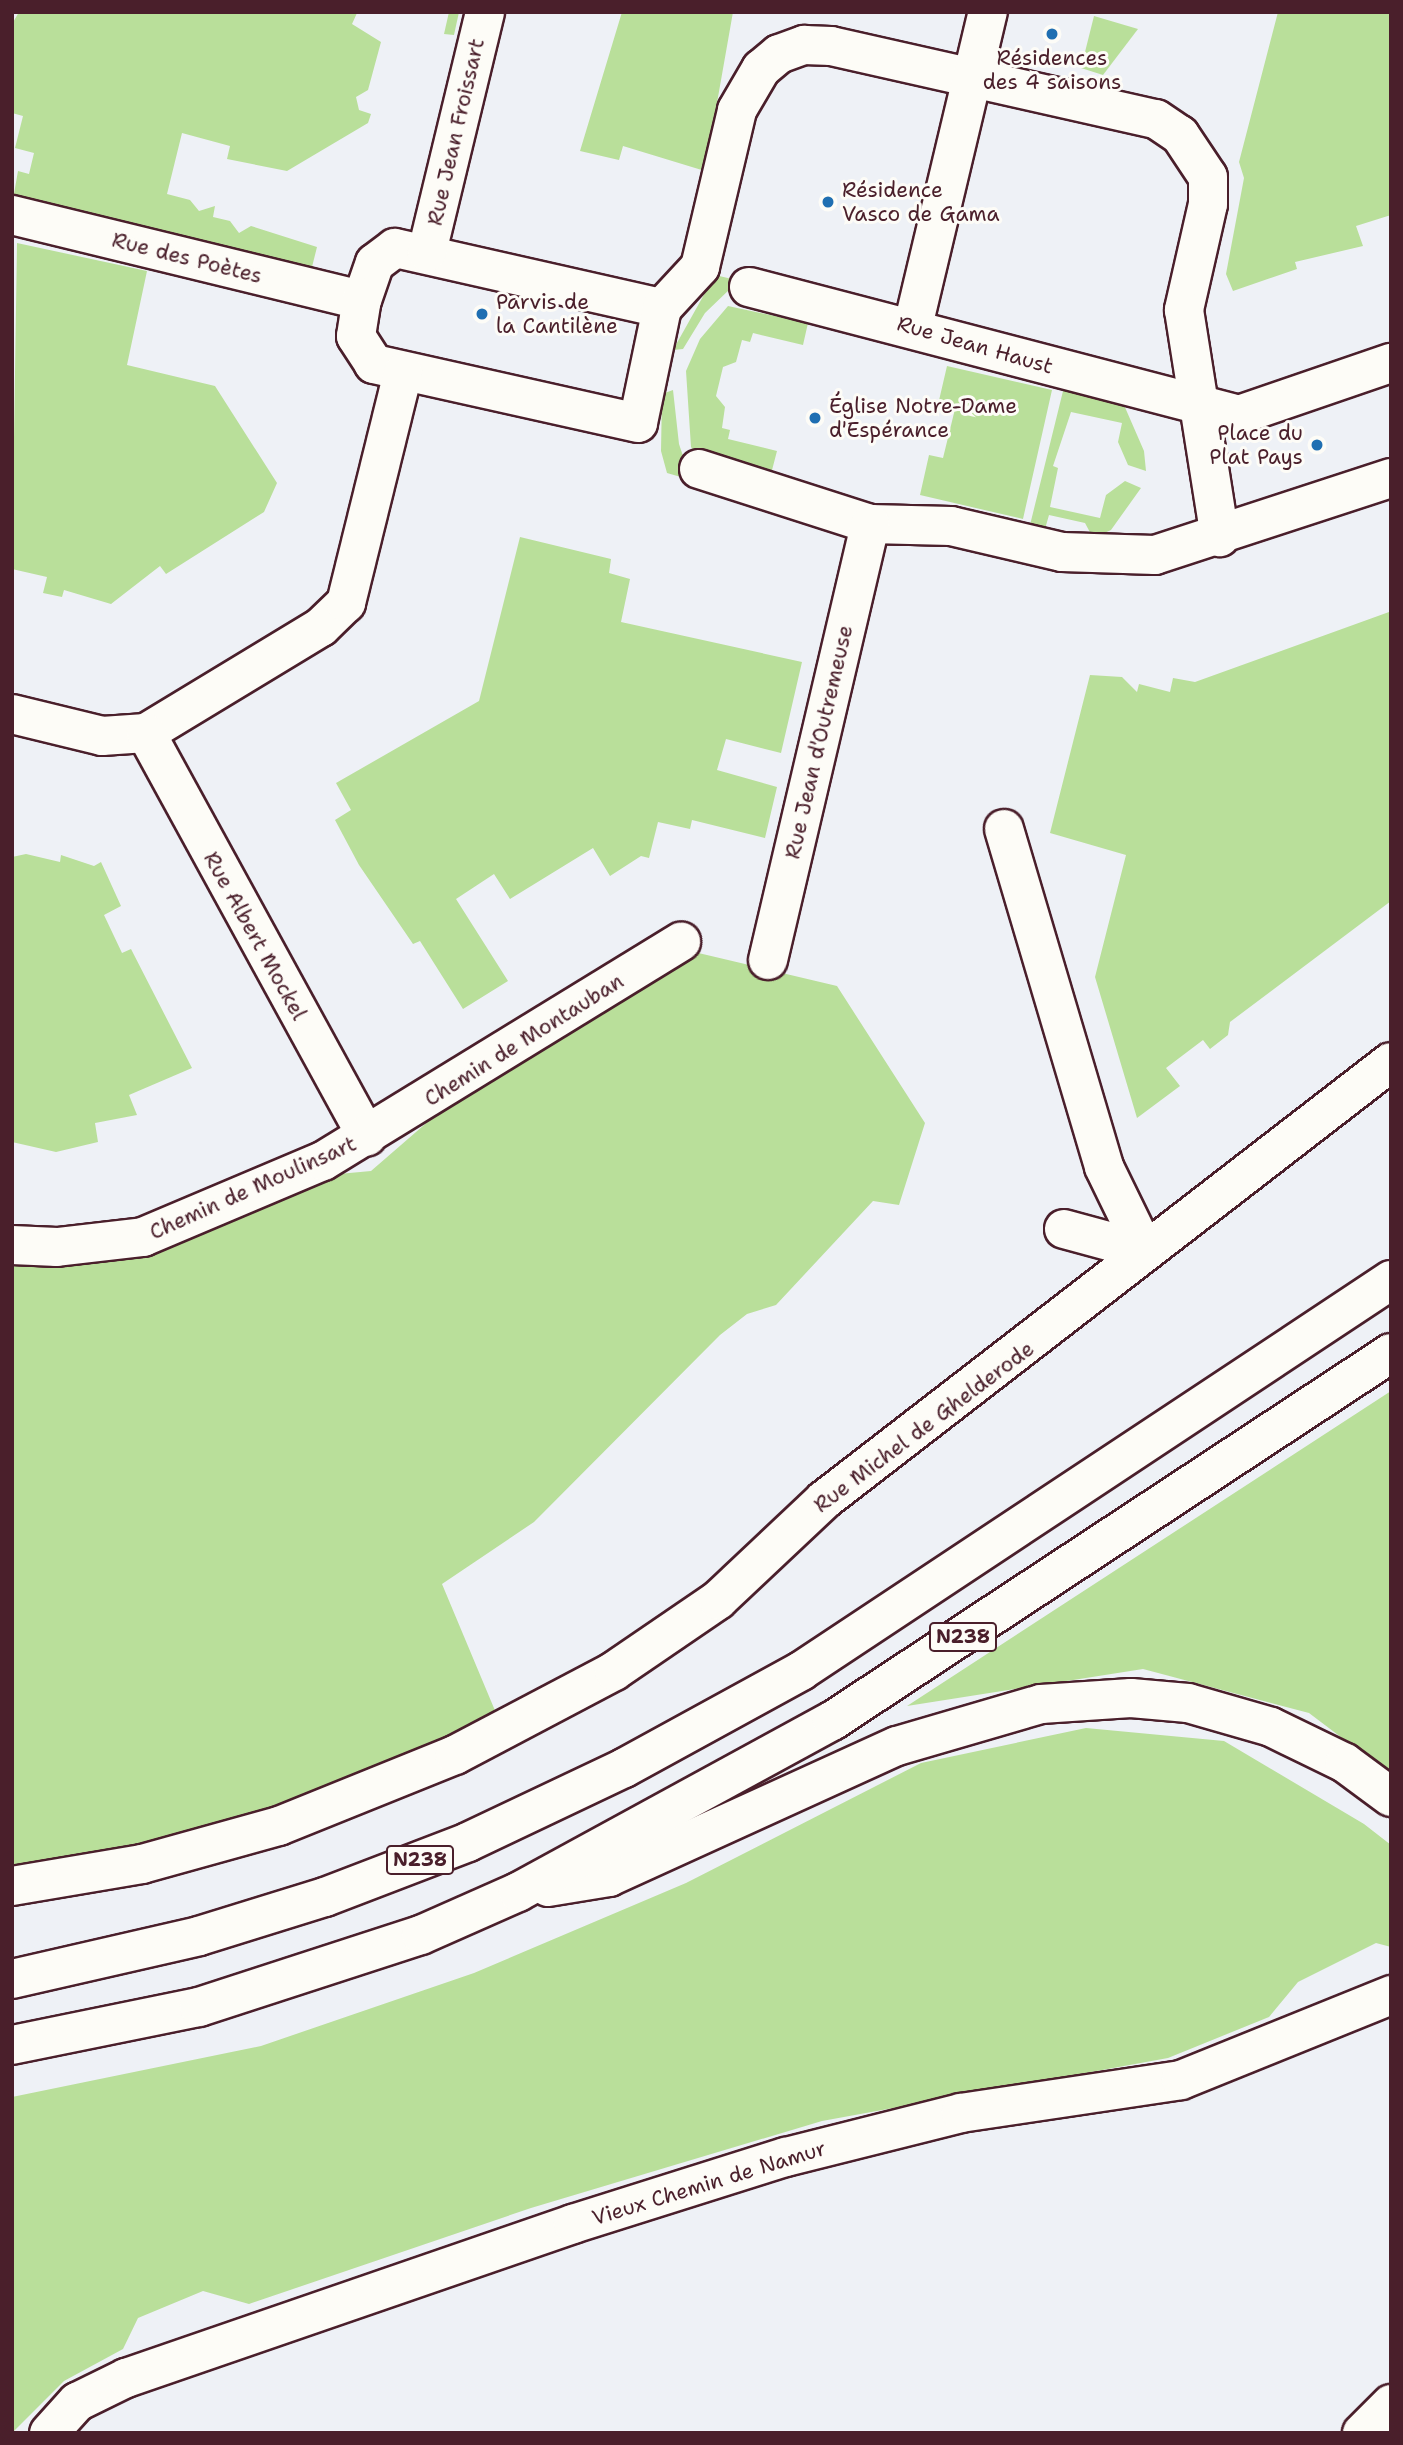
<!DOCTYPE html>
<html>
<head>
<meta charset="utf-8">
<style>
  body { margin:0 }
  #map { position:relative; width:1403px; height:2445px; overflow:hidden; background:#eef1f6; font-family:"Shantell Sans",sans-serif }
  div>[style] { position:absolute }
  .green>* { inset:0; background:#b9df9a }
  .roads { filter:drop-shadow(2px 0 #4a1f2b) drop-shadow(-2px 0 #4a1f2b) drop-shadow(0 2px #4a1f2b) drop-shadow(0 -2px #4a1f2b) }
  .minor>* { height:38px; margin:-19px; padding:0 19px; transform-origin:19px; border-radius:19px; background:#fdfcf7 }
  .highway>* { height:38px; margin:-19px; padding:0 19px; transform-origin:19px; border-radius:19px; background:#fdfcf7 }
  .dots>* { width:19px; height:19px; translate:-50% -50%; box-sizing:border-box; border:4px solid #fdfcf7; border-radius:50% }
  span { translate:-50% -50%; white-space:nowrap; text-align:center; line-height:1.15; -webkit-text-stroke:6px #fdfcf7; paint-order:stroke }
  .shield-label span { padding:2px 5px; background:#fdfcf7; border:2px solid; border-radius:5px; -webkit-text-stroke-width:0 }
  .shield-label { font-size:19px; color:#4a1f2b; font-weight:700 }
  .poi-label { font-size:21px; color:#4a1f2b }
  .left { translate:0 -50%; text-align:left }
  .right { translate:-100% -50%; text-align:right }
  .street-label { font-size:21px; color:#4a1f2b }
  .frame { position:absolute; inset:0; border:14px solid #4a1f2b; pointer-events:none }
</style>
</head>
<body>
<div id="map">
  <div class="green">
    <div style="clip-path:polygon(19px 12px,357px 13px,352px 24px,381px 42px,368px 90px,356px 97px,359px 110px,371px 114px,368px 123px,287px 171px,227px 159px,230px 146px,182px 133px,167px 194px,190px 200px,199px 211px,215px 206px,213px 217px,230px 221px,239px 233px,251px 226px,317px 247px,312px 267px,12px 205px,18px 171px,29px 174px,34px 153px,15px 148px,23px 116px,12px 113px,12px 24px)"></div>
    <div style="clip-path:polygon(449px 12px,459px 12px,454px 35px,444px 34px)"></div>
    <div style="clip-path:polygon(622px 12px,733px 12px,705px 171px,623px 146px,619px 160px,580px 151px)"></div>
    <div style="clip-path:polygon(1278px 12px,1391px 12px,1391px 215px,1356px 226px,1363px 246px,1295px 262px,1297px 269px,1233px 291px,1226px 274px,1244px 178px,1239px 162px)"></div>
    <div style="clip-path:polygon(1094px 16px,1138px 29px,1103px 75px,1081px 68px)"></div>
    <div style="clip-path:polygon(17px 243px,147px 271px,127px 365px,215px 386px,277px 483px,264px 512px,166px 574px,160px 566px,111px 604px,64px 590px,62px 597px,43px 593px,47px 577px,12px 569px)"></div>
    <div style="clip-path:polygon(715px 275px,732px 279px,731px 288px,705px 313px,683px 349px,673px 350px)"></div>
    <div style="clip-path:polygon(728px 306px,808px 323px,803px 345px,753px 333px,750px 342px,742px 340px,736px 362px,723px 367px,716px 396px,725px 407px,722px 428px,730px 430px,728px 439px,777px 451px,771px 474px,698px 457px,691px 447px,686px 371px,700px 339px)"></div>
    <div style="clip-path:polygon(947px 366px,1052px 390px,1023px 519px,920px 495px,929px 455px,943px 458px,954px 413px,937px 409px)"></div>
    <div style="clip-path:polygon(1064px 387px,1124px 405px,1144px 451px,1146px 471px,1128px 465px,1118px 442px,1122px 423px,1071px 412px,1053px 466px,1058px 468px,1050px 507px,1100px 518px,1106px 495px,1125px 481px,1141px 488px,1111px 530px,1093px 538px,1085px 523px,1049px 515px,1045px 529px,1030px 525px)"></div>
    <div style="clip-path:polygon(673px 390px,679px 444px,691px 480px,667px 473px,661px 451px,662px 394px)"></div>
    <div style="clip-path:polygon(520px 537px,611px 559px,609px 573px,630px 579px,621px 622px,802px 662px,781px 753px,726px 739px,717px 770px,777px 787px,765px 838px,692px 820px,690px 829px,658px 822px,649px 858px,641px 856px,610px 876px,593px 848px,510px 899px,494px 874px,456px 899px,508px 981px,463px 1009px,420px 941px,413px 944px,359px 865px,335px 820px,351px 810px,336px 783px,479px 701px)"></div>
    <div style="clip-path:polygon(1389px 612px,1391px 901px,1230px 1022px,1228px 1035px,1210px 1049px,1203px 1040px,1166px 1068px,1180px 1086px,1137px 1118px,1095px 977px,1126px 855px,1050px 833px,1090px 675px,1122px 677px,1137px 692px,1139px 684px,1170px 692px,1173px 678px,1195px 682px)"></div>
    <div style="clip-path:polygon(26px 854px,60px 862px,61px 855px,94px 866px,101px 862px,121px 906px,104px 915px,122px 953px,131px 949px,192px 1068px,129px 1095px,137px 1115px,95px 1123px,98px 1142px,56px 1152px,12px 1142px,12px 857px)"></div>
    <div style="clip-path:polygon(690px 951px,837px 986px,925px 1123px,899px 1205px,873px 1201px,776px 1305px,747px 1314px,720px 1335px,534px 1522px,442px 1584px,509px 1744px,302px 1836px,144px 1883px,12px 1904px,12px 1255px,317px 1176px,371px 1171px,431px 1119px)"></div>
    <div style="clip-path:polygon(1391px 1391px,1391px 1775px,1309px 1713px,1143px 1669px,907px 1706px)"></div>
    <div style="clip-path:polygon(1086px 1728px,1224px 1741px,1364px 1824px,1391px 1845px,1391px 1947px,1376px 1943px,1298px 1982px,1269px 2017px,1168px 2058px,822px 2121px,531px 2208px,249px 2304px,203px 2291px,138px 2318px,123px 2349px,64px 2381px,12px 2433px,12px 2097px,261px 2046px,474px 1973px,686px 1883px,921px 1763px)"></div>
  </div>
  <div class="roads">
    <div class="minor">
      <div style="left:12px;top:215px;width:360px;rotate:13.7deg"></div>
      <div style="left:395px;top:248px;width:274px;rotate:12.7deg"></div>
      <div style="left:662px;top:308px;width:117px;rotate:101.8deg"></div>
      <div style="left:638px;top:423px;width:271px;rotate:-167.4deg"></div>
      <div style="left:374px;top:364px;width:33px;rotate:-123deg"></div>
      <div style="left:356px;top:336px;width:36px;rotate:-81deg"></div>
      <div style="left:362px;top:300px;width:39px;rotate:-71deg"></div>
      <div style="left:375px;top:263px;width:25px;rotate:-37deg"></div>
      <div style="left:427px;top:252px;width:247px;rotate:-76.4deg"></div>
      <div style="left:749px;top:287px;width:506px;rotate:14.64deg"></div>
      <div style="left:1239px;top:415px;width:161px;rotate:-18.9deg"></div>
      <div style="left:662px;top:308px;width:56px;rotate:-47.2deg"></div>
      <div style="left:700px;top:267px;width:161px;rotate:-76.7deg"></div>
      <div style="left:737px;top:110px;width:48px;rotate:-59.7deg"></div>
      <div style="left:761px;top:69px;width:23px;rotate:-40deg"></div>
      <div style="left:779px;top:54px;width:27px;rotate:-20deg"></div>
      <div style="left:804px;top:45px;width:27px;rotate:2deg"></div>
      <div style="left:831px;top:46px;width:333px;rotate:12.7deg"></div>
      <div style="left:1156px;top:119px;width:29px;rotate:34deg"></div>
      <div style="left:1180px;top:135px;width:50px;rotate:56.3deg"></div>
      <div style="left:1208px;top:177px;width:27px;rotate:90deg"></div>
      <div style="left:1208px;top:204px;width:109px;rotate:102.8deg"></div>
      <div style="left:1184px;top:310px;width:230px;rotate:81deg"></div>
      <div style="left:913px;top:326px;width:323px;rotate:-76.6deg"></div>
      <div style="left:699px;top:469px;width:180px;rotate:17.8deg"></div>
      <div style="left:870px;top:524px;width:81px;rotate:1.4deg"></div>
      <div style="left:951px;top:526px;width:114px;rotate:13.2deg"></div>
      <div style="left:1062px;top:552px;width:93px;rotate:1.8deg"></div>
      <div style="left:1155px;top:555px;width:248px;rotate:-18.1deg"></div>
      <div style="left:12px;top:714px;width:93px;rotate:13.7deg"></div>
      <div style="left:102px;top:736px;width:44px;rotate:-3.9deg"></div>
      <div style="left:146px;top:733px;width:205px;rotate:-31.2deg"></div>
      <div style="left:321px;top:627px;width:35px;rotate:-44deg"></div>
      <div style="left:346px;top:603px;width:237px;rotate:-76.1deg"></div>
      <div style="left:146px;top:733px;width:460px;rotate:61.3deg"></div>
      <div style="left:1004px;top:829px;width:352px;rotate:73.5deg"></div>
      <div style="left:1104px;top:1167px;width:93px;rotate:64deg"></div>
      <div style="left:768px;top:960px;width:448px;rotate:-76.8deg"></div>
      <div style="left:1064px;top:1229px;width:84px;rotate:15.2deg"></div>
      <div style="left:12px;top:1245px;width:45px;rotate:2.5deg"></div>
      <div style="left:57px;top:1247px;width:87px;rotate:-6.6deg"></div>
      <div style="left:143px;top:1237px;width:195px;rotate:-22.9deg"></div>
      <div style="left:323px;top:1161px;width:420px;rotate:-31.5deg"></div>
      <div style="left:12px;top:1886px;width:132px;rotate:-9.6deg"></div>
      <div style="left:142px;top:1864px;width:142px;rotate:-15.5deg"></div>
      <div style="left:279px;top:1826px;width:190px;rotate:-22deg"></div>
      <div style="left:455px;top:1755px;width:180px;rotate:-27.8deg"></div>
      <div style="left:614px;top:1671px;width:126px;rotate:-34.3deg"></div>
      <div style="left:718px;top:1600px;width:146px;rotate:-43.3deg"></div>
      <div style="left:824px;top:1500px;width:716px;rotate:-37.69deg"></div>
      <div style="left:49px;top:2433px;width:42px;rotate:-47.9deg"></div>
      <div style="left:77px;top:2402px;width:55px;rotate:-26.1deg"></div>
      <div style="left:126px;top:2378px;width:473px;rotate:-19deg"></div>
      <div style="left:573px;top:2224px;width:223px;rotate:-17.5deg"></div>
      <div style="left:786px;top:2157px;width:180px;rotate:-14.1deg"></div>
      <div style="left:961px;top:2113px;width:222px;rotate:-8.5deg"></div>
      <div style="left:1181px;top:2080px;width:227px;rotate:-22deg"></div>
      <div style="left:1362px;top:2433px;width:41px;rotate:-45deg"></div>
    </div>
    <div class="highway">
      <div style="left:548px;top:1887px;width:62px;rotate:-9.3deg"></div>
      <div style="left:609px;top:1877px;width:316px;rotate:-24.5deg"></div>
      <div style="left:897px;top:1746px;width:150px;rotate:-16.3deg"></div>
      <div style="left:1041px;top:1704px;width:90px;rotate:-3.8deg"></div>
      <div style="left:1131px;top:1698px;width:57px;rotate:5deg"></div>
      <div style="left:1188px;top:1703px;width:86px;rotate:16.1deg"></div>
      <div style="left:1271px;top:1727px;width:82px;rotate:25.9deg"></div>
      <div style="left:1345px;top:1763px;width:57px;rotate:36.5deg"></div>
      <div style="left:12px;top:1979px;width:192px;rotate:-12.9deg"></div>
      <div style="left:199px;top:1936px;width:132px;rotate:-17.2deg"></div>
      <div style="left:325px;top:1897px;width:153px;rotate:-21deg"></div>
      <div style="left:468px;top:1842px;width:173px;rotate:-25.4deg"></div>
      <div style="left:624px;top:1768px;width:202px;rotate:-28.7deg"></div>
      <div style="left:801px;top:1671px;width:708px;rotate:-33.53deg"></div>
      <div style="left:12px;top:2045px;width:191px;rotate:-11.5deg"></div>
      <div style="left:199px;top:2007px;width:233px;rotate:-18deg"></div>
      <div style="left:421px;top:1935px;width:106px;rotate:-23.9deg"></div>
      <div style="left:518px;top:1892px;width:358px;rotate:-28.6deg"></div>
      <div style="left:832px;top:1721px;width:669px;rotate:-33.36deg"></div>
    </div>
  </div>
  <div class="dots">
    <div style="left:1052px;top:34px;background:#1f6fb2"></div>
    <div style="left:828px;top:202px;background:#1f6fb2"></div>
    <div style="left:482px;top:314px;background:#1f6fb2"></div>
    <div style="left:815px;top:418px;background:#1f6fb2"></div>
    <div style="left:1317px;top:445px;background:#1f6fb2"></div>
  </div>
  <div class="shield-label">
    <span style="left:963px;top:1637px">N238</span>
    <span style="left:420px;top:1860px">N238</span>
  </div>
  <div class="poi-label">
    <span style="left:1052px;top:70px">Résidences<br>des 4 saisons</span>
    <span class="left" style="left:842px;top:202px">Résidence<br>Vasco de Gama</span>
    <span class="left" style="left:496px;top:314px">Parvis de<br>la Cantilène</span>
    <span class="left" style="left:829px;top:418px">Église Notre-Dame<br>d'Espérance</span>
    <span class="right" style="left:1303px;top:445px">Place du<br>Plat Pays</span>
  </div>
  <div class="street-label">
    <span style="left:456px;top:132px;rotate:-77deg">Rue Jean Froissart</span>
    <span style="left:187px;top:258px;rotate:14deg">Rue des Poètes</span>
    <span style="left:975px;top:345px;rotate:16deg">Rue Jean Haust</span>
    <span style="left:819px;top:742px;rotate:-77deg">Rue Jean d'Outremeuse</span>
    <span style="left:255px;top:936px;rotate:61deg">Rue Albert Mockel</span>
    <span style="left:524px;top:1040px;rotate:-32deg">Chemin de Montauban</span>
    <span style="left:253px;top:1188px;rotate:-24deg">Chemin de Moulinsart</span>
    <span style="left:924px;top:1427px;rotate:-37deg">Rue Michel de Ghelderode</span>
    <span style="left:709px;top:2183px;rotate:-17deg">Vieux Chemin de Namur</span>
  </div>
  <div class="frame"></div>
</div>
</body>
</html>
